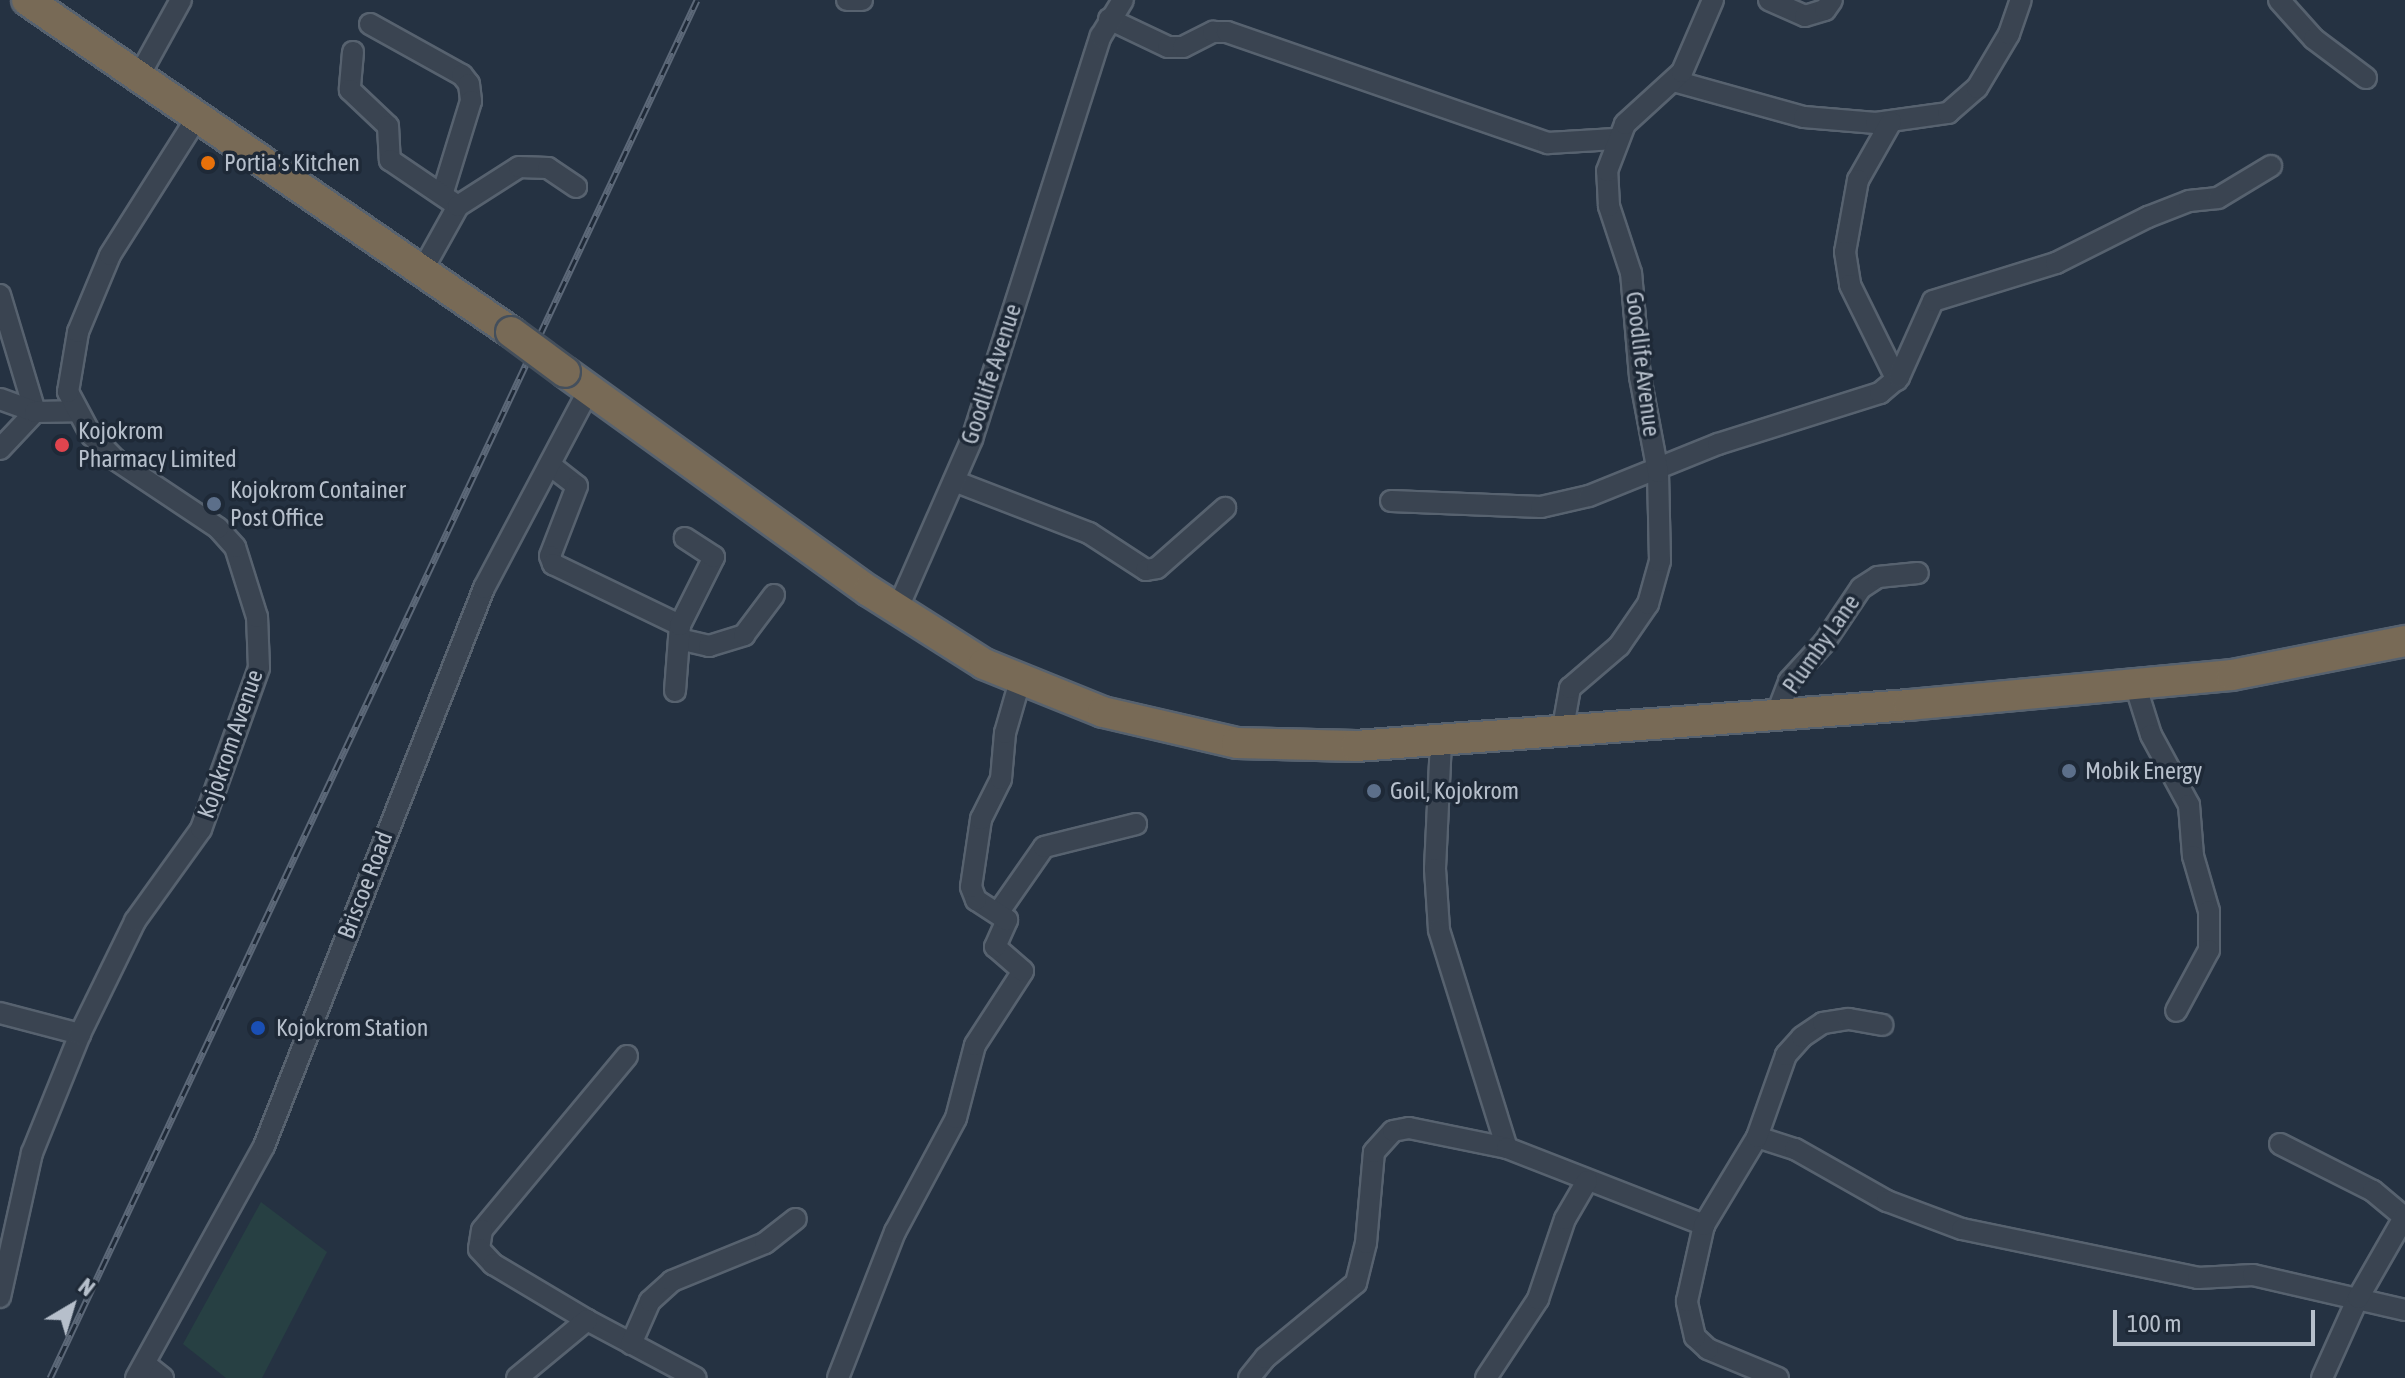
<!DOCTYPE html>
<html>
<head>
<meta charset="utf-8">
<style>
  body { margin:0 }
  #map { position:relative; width:2405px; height:1378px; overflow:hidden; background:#253242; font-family:"Asap Condensed",sans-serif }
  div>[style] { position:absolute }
  .green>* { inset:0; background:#274043 }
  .roads { filter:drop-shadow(2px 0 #57626f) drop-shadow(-2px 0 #57626f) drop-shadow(0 2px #57626f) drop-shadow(0 -2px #57626f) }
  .minor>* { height:20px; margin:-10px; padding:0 10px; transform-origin:10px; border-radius:10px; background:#3a4451 }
  .highway>* { height:30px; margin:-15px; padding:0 15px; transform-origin:15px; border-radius:15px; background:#786a56 }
  .rail>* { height:7px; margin-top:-3.5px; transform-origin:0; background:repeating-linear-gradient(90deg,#1e2937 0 12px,#5c6878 0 24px); box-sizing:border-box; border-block:2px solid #5c6878 }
  .bridges { filter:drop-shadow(2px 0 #444f5c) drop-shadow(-2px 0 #444f5c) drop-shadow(0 2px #444f5c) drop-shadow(0 -2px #444f5c) }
  .highway-bridge>* { height:30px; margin:-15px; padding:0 15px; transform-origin:15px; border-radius:15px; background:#786a56 }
  .dots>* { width:22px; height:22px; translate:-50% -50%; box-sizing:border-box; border:4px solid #1e2937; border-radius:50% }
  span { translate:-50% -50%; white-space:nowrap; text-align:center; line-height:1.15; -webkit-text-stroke:7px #1e2937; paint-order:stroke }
  .poi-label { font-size:24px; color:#b6bfcb }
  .left { translate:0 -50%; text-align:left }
  .street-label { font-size:24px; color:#b6bfcb }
  .north { position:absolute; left:32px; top:1266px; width:80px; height:80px; -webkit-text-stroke:6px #1e2937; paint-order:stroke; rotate:38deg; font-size:22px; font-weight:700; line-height:32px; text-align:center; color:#b6bfcb }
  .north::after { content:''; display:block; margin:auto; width:28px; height:36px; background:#b6bfcb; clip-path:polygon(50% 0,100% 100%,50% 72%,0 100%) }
  .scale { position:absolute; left:2113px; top:1310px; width:202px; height:36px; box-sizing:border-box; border:4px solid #b6bfcb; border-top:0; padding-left:10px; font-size:24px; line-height:28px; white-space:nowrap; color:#b6bfcb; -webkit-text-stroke:6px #1e2937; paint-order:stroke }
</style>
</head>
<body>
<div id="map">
  <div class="green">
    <div style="clip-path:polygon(261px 1202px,327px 1252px,262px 1378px,226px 1378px,183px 1344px)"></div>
  </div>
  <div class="roads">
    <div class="minor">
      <div style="left:847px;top:0;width:15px"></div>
      <div style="left:1769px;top:0;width:39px;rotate:24deg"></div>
      <div style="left:1805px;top:16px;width:21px;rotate:-17deg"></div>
      <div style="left:1825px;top:10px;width:12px;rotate:-55deg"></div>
      <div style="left:2279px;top:0;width:52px;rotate:48.1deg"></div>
      <div style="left:2314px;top:39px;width:65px;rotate:36.9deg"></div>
      <div style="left:1109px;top:19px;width:65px;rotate:25.4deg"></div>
      <div style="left:1168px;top:47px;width:15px"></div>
      <div style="left:1183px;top:47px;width:34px;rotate:-27deg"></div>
      <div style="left:1213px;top:32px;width:14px"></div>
      <div style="left:1227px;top:32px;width:340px;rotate:19.1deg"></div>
      <div style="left:1548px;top:143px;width:67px;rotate:-3.4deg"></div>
      <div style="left:370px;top:24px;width:105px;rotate:29deg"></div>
      <div style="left:462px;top:75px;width:11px;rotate:52deg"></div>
      <div style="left:469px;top:84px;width:17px;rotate:83deg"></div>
      <div style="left:471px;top:101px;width:98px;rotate:107.1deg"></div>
      <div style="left:353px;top:52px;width:38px;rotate:95deg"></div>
      <div style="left:350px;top:90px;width:52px;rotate:43.5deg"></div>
      <div style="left:388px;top:126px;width:34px;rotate:87deg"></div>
      <div style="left:390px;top:160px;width:82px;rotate:34.1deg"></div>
      <div style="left:139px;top:76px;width:87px;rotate:-61.1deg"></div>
      <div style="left:1674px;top:81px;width:135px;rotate:15.5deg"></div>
      <div style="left:1804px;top:117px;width:72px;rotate:4.8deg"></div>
      <div style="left:1876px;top:123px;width:73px;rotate:-7.9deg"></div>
      <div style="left:1948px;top:113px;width:38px;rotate:-41deg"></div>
      <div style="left:1977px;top:88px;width:63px;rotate:-59.3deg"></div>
      <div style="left:2009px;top:34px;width:36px;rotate:-71deg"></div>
      <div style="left:1891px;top:122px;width:67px;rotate:119.6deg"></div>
      <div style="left:1858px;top:180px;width:73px;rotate:100.2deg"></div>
      <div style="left:1845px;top:252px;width:33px;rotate:81deg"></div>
      <div style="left:1850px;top:285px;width:106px;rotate:63.7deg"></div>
      <div style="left:423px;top:269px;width:72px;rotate:-60.9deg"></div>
      <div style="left:458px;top:206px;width:72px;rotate:-32.6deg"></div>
      <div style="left:519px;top:167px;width:29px;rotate:2deg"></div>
      <div style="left:548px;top:168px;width:34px;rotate:34deg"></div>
      <div style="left:0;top:295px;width:122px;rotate:73.3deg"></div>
      <div style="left:35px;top:412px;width:51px;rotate:133.4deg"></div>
      <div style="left:0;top:399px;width:37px;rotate:20deg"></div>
      <div style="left:35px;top:412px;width:39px;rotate:-1deg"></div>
      <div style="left:550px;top:465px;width:34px;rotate:38deg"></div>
      <div style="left:577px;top:486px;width:75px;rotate:111.1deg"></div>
      <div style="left:550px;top:556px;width:9px;rotate:69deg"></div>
      <div style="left:553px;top:564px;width:141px;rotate:25.7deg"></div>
      <div style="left:954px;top:481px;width:145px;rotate:21.1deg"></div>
      <div style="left:1089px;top:533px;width:68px;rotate:33deg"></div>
      <div style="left:1146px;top:570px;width:11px;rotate:-10deg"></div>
      <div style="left:1157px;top:568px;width:91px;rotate:-41.4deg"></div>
      <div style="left:1391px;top:501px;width:150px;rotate:2.3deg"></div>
      <div style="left:1541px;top:507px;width:49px;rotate:-12.9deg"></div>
      <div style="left:1589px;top:496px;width:139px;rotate:-22deg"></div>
      <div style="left:1718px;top:444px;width:170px;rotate:-17.5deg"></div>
      <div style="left:1880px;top:393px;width:25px;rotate:-40deg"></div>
      <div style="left:1899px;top:377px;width:83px;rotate:-65.9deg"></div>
      <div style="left:1933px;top:301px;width:129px;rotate:-17.2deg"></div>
      <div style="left:2056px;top:263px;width:103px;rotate:-26.6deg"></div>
      <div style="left:2148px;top:217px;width:44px;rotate:-21.3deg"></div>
      <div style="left:2189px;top:201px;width:29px;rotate:-6deg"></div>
      <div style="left:2218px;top:198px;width:62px;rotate:-31.1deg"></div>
      <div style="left:897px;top:610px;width:187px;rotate:-66.3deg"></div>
      <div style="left:972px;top:439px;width:423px;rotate:-72.3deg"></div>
      <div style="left:1101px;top:36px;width:42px;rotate:-58.6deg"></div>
      <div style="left:679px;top:639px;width:31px;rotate:13deg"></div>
      <div style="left:709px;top:646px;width:37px;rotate:-17deg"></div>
      <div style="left:744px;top:635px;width:50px;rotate:-53.1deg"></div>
      <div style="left:2135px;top:684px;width:53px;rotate:72.6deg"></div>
      <div style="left:2151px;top:735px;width:80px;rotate:61.5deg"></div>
      <div style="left:2189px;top:805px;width:51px;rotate:85.5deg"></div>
      <div style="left:2193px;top:856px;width:57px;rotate:73.8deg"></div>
      <div style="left:2209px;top:911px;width:39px;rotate:90deg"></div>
      <div style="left:2209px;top:950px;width:69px;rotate:118.4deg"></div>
      <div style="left:675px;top:691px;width:66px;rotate:-85.7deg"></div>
      <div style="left:680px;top:625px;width:76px;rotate:-63.4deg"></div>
      <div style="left:714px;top:557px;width:35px;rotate:-147deg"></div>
      <div style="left:1777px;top:713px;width:34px;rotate:-69deg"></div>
      <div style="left:1789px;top:681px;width:52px;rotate:-47.4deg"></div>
      <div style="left:1824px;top:643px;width:66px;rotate:-56.1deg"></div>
      <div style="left:1861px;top:588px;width:20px;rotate:-33deg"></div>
      <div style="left:1878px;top:577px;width:40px;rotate:-5.7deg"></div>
      <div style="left:1562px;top:733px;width:46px;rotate:-79.9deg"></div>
      <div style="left:1570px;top:688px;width:65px;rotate:-40.6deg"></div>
      <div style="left:1619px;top:646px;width:51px;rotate:-55.4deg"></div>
      <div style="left:1648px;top:604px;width:45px;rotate:-74.4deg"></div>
      <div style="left:1660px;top:561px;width:89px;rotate:-91.3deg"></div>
      <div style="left:1658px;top:472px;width:97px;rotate:-100.7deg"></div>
      <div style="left:1640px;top:377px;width:104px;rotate:-94.9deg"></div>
      <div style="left:1631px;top:273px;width:71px;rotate:-108.2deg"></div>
      <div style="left:1609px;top:206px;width:35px;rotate:-93deg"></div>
      <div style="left:1607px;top:171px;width:50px;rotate:-69deg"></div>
      <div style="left:1625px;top:124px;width:77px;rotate:-42.4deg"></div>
      <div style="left:1682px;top:72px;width:78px;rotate:-66.7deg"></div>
      <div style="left:1441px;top:741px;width:128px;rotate:92.7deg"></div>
      <div style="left:1435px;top:869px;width:61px;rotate:86.2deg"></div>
      <div style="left:1439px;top:930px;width:228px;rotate:72.7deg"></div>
      <div style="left:998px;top:913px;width:80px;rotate:-55.1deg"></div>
      <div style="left:1044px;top:847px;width:95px;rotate:-14deg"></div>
      <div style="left:0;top:1013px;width:83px;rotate:14.7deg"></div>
      <div style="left:627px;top:1056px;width:226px;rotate:129.8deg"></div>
      <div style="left:482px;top:1230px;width:19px;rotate:99deg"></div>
      <div style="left:479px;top:1249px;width:21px;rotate:47deg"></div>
      <div style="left:493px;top:1264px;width:109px;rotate:30.8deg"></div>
      <div style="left:587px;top:1320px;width:123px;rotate:28deg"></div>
      <div style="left:1757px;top:1137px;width:40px;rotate:18deg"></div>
      <div style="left:1795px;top:1149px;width:106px;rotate:29.5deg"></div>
      <div style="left:1887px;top:1201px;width:80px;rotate:20.5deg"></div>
      <div style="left:1962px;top:1229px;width:241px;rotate:11.7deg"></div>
      <div style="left:2198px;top:1278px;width:55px;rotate:-3.1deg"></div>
      <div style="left:2253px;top:1275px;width:156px;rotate:13deg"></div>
      <div style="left:2280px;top:1144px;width:104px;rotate:26.8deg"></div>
      <div style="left:2373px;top:1191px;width:40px;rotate:40deg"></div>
      <div style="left:0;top:1297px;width:148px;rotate:-77.5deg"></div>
      <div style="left:32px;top:1153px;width:128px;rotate:-68deg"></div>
      <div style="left:80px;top:1034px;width:126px;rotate:-64deg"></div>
      <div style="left:135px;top:921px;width:113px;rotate:-54.3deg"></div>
      <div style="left:201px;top:829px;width:171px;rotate:-70.2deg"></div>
      <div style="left:259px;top:668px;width:51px;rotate:-92.2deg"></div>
      <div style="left:257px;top:617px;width:73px;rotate:-107.4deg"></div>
      <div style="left:235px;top:547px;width:25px;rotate:-132deg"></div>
      <div style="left:218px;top:528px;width:123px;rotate:-146.3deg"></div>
      <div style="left:116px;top:460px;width:35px;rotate:-135deg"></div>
      <div style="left:91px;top:435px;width:49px;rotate:-118.1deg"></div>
      <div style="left:68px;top:392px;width:61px;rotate:-80.5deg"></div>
      <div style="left:78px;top:332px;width:83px;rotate:-67.4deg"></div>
      <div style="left:110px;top:255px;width:165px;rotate:-57.7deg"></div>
      <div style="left:631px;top:1344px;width:47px;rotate:-66.2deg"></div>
      <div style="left:650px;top:1301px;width:30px;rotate:-42deg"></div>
      <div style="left:672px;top:1281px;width:100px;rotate:-22.2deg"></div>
      <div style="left:765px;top:1243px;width:39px;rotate:-38deg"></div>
      <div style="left:145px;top:1364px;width:23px;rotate:38deg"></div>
      <div style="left:136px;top:1378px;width:265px;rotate:-61.1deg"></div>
      <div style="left:264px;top:1146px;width:600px;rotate:-68.48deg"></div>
      <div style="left:484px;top:588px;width:224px;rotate:-62.1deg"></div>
      <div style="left:517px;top:1378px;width:91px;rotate:-39.6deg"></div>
      <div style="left:838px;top:1378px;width:157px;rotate:-68.7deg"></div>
      <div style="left:895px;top:1232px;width:129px;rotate:-61.8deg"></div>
      <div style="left:956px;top:1118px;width:75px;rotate:-75.4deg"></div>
      <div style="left:975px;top:1045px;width:88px;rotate:-57deg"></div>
      <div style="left:1023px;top:971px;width:37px;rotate:-139deg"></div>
      <div style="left:995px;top:947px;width:30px;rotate:-66deg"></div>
      <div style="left:1007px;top:920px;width:37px;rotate:-147deg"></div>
      <div style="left:976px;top:900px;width:14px;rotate:-111deg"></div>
      <div style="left:971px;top:887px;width:69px;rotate:-81.6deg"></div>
      <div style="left:981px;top:819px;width:45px;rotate:-63.4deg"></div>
      <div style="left:1001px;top:779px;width:46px;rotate:-85deg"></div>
      <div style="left:1005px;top:733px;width:54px;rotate:-73.9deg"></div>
      <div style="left:1249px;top:1378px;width:26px;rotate:-51deg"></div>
      <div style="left:1265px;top:1358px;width:118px;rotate:-39.5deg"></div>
      <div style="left:1356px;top:1283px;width:41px;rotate:-76deg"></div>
      <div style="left:1366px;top:1243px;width:91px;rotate:-85deg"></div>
      <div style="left:1374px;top:1152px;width:28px;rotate:-48deg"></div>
      <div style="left:1393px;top:1131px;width:16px;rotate:-11deg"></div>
      <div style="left:1409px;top:1128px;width:100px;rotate:11.5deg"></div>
      <div style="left:1507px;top:1148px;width:212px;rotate:21.3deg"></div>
      <div style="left:1486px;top:1378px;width:95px;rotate:-56.6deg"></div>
      <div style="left:1538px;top:1299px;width:84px;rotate:-71.4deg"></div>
      <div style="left:1565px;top:1219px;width:44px;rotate:-59.9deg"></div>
      <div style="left:1778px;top:1378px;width:76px;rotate:-157.5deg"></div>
      <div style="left:1708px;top:1349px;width:18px;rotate:-137deg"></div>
      <div style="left:1695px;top:1337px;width:37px;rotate:-103deg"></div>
      <div style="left:1687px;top:1301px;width:78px;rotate:-77.4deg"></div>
      <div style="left:1704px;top:1225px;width:103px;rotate:-58.9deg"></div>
      <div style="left:1757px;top:1137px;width:87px;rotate:-70.5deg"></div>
      <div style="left:1786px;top:1055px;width:24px;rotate:-48deg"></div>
      <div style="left:1802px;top:1037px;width:25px;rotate:-34deg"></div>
      <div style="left:1823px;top:1023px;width:26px;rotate:-9deg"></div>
      <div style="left:1849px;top:1019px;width:34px;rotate:10deg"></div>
      <div style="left:2322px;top:1378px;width:88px;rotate:-65.8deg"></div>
      <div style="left:2358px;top:1298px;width:95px;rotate:-60.2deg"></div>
    </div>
    <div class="highway">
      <div style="left:27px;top:0;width:587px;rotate:34.45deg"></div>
      <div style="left:565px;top:372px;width:375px;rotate:35.8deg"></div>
      <div style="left:869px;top:591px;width:136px;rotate:32.4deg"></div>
      <div style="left:984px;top:664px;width:128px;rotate:22deg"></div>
      <div style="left:1103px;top:712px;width:138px;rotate:13deg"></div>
      <div style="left:1237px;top:743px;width:119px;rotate:1.4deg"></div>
      <div style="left:1356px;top:746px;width:555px;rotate:-4.24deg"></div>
      <div style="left:1909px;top:705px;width:324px;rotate:-5.3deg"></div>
      <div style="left:2232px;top:675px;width:176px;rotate:-11.1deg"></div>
    </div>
  </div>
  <div class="rail">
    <div style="left:50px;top:1378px;width:1522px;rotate:-64.85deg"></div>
  </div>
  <div class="bridges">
    <div class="highway-bridge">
      <div style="left:511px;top:332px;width:67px;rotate:36.5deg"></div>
    </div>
  </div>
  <div class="dots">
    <div style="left:208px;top:163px;background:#e8710a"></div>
    <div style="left:62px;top:445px;background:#e0444e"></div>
    <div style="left:214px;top:504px;background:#5c6f8a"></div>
    <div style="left:2069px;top:771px;background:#5c6f8a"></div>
    <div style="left:1374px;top:791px;background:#5c6f8a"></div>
    <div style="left:258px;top:1028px;background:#1a4fb4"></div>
  </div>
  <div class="poi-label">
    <span class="left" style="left:224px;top:163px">Portia's Kitchen</span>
    <span class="left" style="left:78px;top:445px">Kojokrom<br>Pharmacy Limited</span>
    <span class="left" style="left:230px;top:504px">Kojokrom Container<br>Post Office</span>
    <span class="left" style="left:2085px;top:771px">Mobik Energy</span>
    <span class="left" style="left:1390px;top:791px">Goil, Kojokrom</span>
    <span class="left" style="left:276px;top:1028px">Kojokrom Station</span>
  </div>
  <div class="street-label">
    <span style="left:1643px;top:364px;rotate:83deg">Goodlife Avenue</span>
    <span style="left:991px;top:374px;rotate:-72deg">Goodlife Avenue</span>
    <span style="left:1821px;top:644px;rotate:-55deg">Plumby Lane</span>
    <span style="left:230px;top:744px;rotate:-71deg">Kojokrom Avenue</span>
    <span style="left:365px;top:885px;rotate:-69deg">Briscoe Road</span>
  </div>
  <div class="north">N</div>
  <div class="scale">100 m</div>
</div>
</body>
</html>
